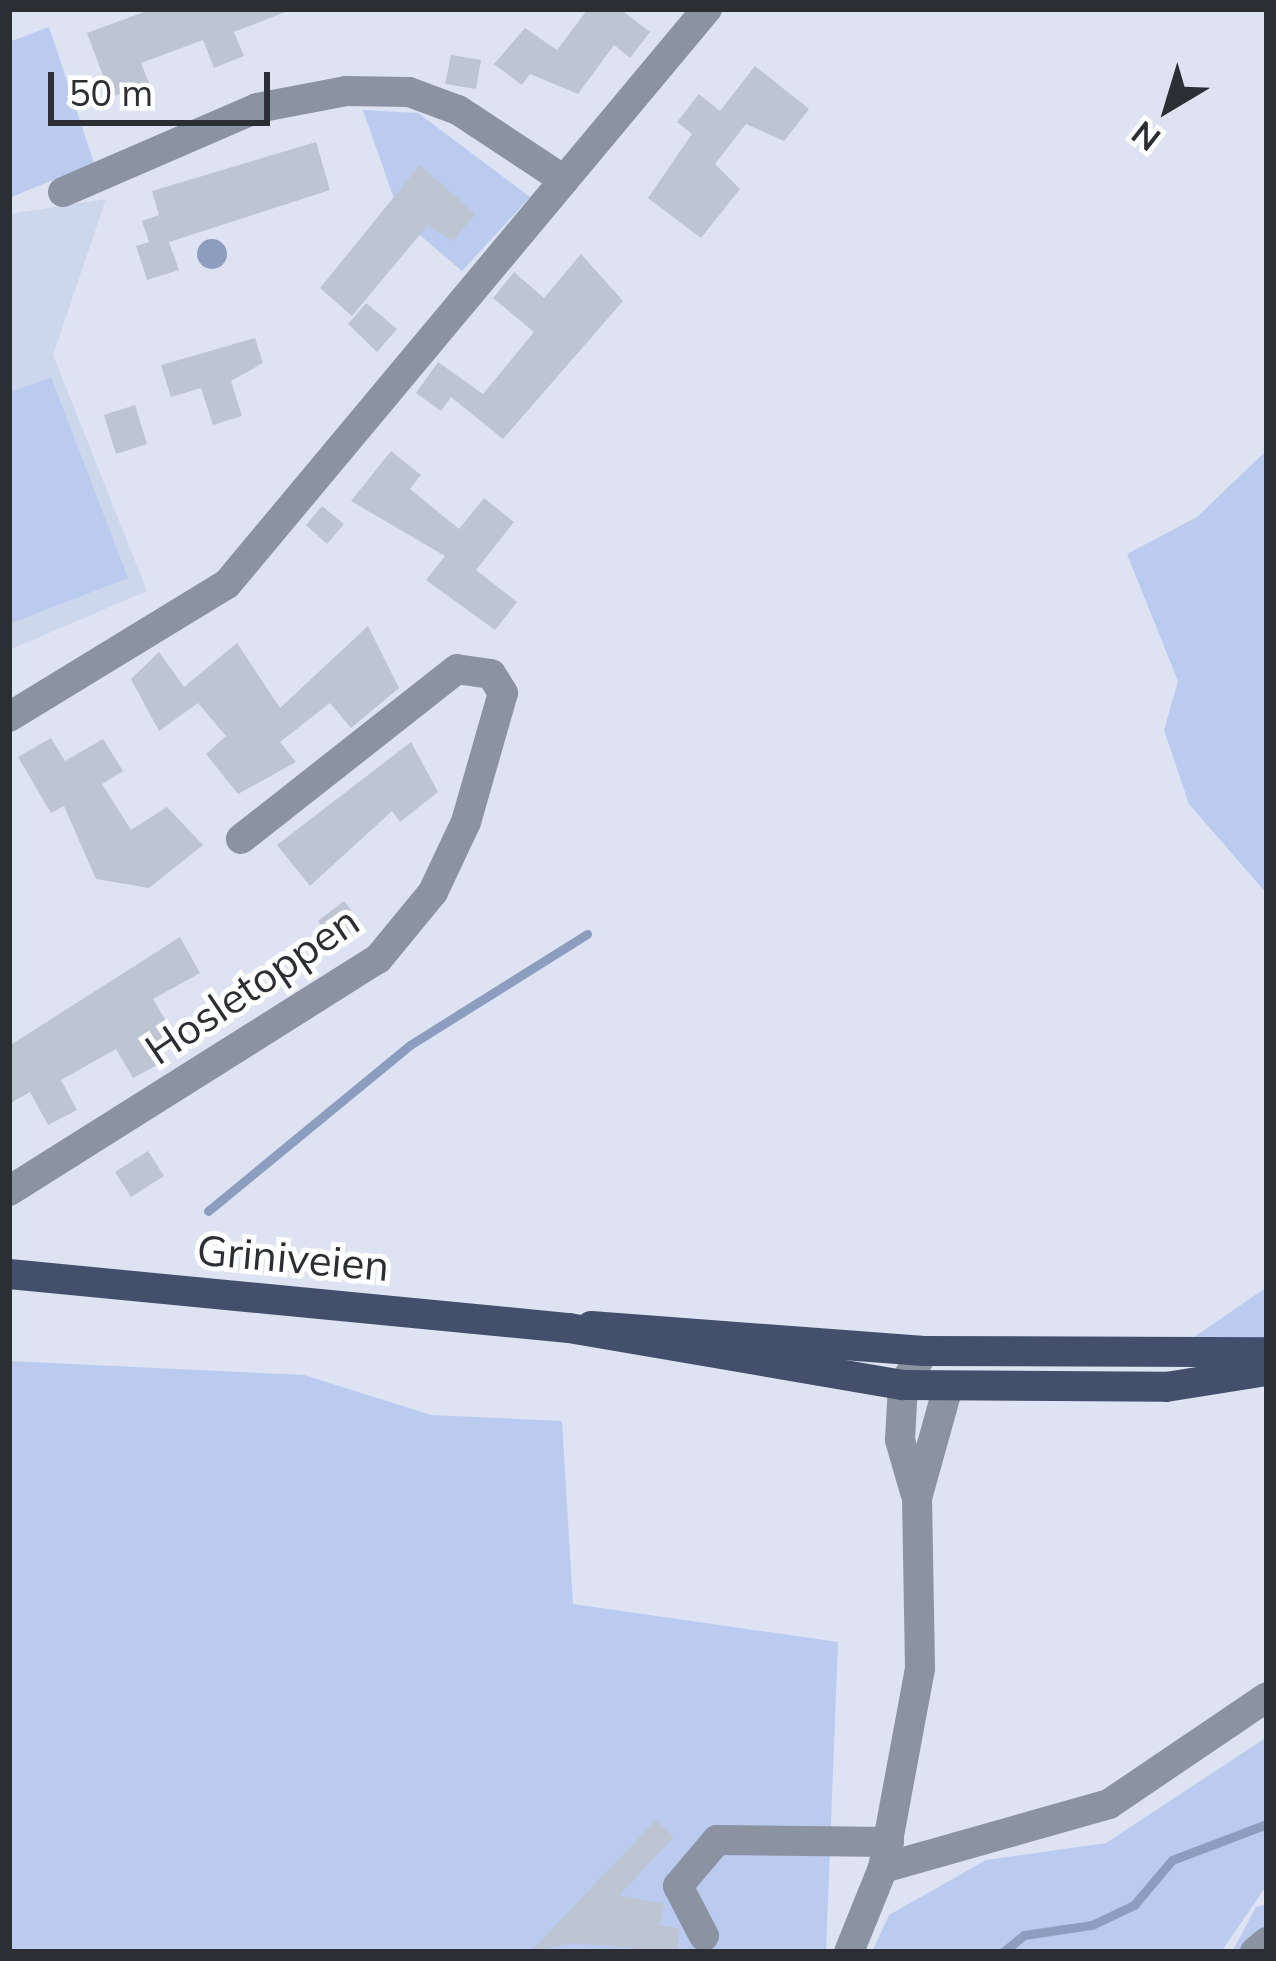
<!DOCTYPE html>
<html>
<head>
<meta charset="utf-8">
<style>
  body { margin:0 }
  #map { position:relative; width:1276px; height:1961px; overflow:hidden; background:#dde3f2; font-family:Mulish,sans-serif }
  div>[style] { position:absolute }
  .built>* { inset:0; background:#cdd7eb }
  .green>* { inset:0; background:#bacbef }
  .water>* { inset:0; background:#8d9dc0 }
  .round { border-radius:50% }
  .stream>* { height:9px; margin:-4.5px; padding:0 4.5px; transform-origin:4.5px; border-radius:4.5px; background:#8d9dc0 }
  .building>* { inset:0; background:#bdc4d2 }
  .minor>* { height:30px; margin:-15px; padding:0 15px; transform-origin:15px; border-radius:15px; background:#8b92a2 }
  .major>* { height:30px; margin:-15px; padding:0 15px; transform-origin:15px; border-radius:15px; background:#44506b }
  span { translate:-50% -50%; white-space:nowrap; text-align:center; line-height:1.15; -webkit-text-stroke:10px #fff; paint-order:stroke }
  .street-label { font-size:42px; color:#2b2e33 }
  .frame { position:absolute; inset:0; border:12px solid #2b2e33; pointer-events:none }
  .north { position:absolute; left:1108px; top:48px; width:120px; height:120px; -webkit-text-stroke:9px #fff; paint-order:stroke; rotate:218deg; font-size:33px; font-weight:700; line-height:48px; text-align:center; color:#2b2e33 }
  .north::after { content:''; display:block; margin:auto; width:42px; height:54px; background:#2b2e33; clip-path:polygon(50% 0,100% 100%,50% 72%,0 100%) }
  .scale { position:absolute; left:48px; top:72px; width:222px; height:54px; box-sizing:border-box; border:6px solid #2b2e33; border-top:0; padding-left:15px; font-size:36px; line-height:42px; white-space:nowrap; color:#2b2e33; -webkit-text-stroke:9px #fff; paint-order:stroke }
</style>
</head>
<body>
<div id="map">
  <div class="built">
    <div style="clip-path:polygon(106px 199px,53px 355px,147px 591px,9px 650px,9px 214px)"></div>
  </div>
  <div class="green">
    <div style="clip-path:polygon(49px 27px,94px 163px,9px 198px,9px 42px)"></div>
    <div style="clip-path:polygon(363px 110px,418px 113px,530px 197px,462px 271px,401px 219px)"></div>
    <div style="clip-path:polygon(51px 377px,128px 578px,9px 624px,9px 393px)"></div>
    <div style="clip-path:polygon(1267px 450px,1267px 894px,1189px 804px,1164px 730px,1178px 681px,1127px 554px,1197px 517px)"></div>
    <div style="clip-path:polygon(1267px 1287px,1267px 1348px,1215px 1357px,1194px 1337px)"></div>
    <div style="clip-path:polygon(9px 1361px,304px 1375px,431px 1415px,562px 1421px,573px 1604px,838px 1642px,826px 1952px,9px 1952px)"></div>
    <div style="clip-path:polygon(1267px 1737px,1267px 1885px,1221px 1952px,872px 1952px,889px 1915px,986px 1860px,1106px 1843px)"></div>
    <div style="clip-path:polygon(1267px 1904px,1267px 1952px,1232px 1952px,1256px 1907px)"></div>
  </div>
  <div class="water">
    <div class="round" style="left:197px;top:239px;width:30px;height:30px"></div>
  </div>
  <div class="stream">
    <div style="left:208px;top:1211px;width:261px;rotate:-39.4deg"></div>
    <div style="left:410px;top:1045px;width:209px;rotate:-32.1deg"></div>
    <div style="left:1003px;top:1952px;width:27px;rotate:-39deg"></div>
    <div style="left:1024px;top:1935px;width:69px;rotate:-8.4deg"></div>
    <div style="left:1092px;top:1925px;width:47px;rotate:-25.5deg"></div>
    <div style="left:1134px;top:1905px;width:59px;rotate:-49.8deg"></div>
    <div style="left:1172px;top:1860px;width:102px;rotate:-20.8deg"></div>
  </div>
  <div class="building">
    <div style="clip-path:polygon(152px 9px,287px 9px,288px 11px,234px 32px,244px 56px,214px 68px,203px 40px,141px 63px,149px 83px,111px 97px,87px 33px)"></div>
    <div style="clip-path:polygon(588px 9px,620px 9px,650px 32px,630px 58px,614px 45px,578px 94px,530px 74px,522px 85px,494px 64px,525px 28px,557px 50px)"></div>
    <div style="clip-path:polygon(451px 55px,481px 60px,476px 89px,445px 84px)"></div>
    <div style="clip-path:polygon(755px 66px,809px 109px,784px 141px,746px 124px,715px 164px,740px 189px,701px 238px,648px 198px,692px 134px,677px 122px,699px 94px,720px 111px)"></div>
    <div style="clip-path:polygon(316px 142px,330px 190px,169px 242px,179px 270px,147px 280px,136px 246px,149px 242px,142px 221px,159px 215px,152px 191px)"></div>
    <div style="clip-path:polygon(420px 165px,475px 214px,453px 241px,427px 226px,352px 316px,320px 288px)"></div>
    <div style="clip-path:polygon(581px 254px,623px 301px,503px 439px,451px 397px,441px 411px,416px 393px,438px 362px,483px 394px,534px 332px,493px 298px,514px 272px,544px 298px)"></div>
    <div style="clip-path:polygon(366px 303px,397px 329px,377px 352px,348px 324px)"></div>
    <div style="clip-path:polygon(255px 338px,263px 363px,231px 381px,242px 416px,213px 425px,201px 388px,171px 397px,161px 365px)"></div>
    <div style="clip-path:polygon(135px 405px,147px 444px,116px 454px,104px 415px)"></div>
    <div style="clip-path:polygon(391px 451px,421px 475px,410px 489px,459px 529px,484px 498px,514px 522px,476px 570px,517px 602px,495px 630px,426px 580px,445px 556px,351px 501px)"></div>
    <div style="clip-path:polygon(322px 506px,344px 524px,327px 544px,306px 525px)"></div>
    <div style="clip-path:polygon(368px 626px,399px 688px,351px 728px,330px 703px,280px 742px,296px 762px,238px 794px,206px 754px,226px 736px,198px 703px,159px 731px,131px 679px,159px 652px,184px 687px,237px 643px,280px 708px)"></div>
    <div style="clip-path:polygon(51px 738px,65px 761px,103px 739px,123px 771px,102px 784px,131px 830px,167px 807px,203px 845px,149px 888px,96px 879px,64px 806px,51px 813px,18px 757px)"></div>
    <div style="clip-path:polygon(411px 742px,438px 792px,400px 822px,392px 811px,310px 886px,277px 845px)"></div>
    <div style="clip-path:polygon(344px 901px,362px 924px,336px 944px,318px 921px)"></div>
    <div style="clip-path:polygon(180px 937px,200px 973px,153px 999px,175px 1036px,151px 1051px,159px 1064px,133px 1078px,116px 1049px,61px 1080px,77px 1110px,48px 1125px,30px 1092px,9px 1104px,9px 1046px)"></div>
    <div style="clip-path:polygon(148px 1151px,164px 1176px,131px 1197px,115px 1172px)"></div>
    <div style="clip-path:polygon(656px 1820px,674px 1837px,619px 1895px,664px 1904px,659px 1925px,679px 1929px,678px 1952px,573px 1943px,530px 1952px)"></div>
  </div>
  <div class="minor">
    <div style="left:63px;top:192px;width:211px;rotate:-23.4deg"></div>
    <div style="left:257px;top:108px;width:91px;rotate:-10.8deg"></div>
    <div style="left:346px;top:91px;width:63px;rotate:0.9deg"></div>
    <div style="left:409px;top:92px;width:52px;rotate:20.2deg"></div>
    <div style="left:458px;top:110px;width:127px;rotate:33.4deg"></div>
    <div style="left:9px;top:717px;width:255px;rotate:-31.4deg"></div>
    <div style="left:227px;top:584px;width:749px;rotate:-50.15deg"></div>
    <div style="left:9px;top:1191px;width:436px;rotate:-32.2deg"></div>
    <div style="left:378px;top:959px;width:87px;rotate:-50.6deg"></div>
    <div style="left:433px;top:892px;width:77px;rotate:-64.8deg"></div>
    <div style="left:466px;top:822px;width:134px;rotate:-74deg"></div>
    <div style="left:503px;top:693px;width:22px;rotate:-122deg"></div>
    <div style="left:491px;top:674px;width:34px;rotate:-172deg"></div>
    <div style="left:457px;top:669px;width:275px;rotate:141.8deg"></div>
    <div style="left:915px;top:1492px;width:54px;rotate:-106.1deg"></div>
    <div style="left:900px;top:1440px;width:55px;rotate:-86.9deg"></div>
    <div style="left:903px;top:1385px;width:40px;rotate:-58deg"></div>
    <div style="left:883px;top:1868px;width:235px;rotate:-15.8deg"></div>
    <div style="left:1109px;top:1804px;width:191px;rotate:-34.1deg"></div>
    <div style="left:704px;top:1936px;width:56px;rotate:-117.5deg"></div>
    <div style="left:678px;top:1886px;width:60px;rotate:-49.7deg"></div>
    <div style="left:717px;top:1840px;width:172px;rotate:0.7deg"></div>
    <div style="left:849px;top:1952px;width:91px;rotate:-68deg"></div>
    <div style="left:883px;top:1868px;width:203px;rotate:-79.5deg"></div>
    <div style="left:920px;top:1668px;width:170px;rotate:-91deg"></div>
    <div style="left:917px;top:1498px;width:115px;rotate:-74.4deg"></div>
    <div style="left:1255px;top:1952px;width:16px;rotate:-40deg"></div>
  </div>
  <div class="major">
    <div style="left:9px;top:1274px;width:563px;rotate:5.51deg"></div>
    <div style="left:569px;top:1328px;width:339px;rotate:9.7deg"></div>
    <div style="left:903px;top:1385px;width:263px;rotate:0.4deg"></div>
    <div style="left:1166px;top:1387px;width:102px;rotate:-9deg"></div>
    <div style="left:591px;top:1326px;width:334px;rotate:4.3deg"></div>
    <div style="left:924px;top:1351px;width:343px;rotate:0.2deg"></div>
  </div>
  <div class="street-label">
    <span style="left:252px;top:985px;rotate:-34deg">Hosletoppen</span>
    <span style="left:293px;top:1258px;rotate:5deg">Griniveien</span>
  </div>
  <div class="frame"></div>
  <div class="north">N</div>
  <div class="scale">50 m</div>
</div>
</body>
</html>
